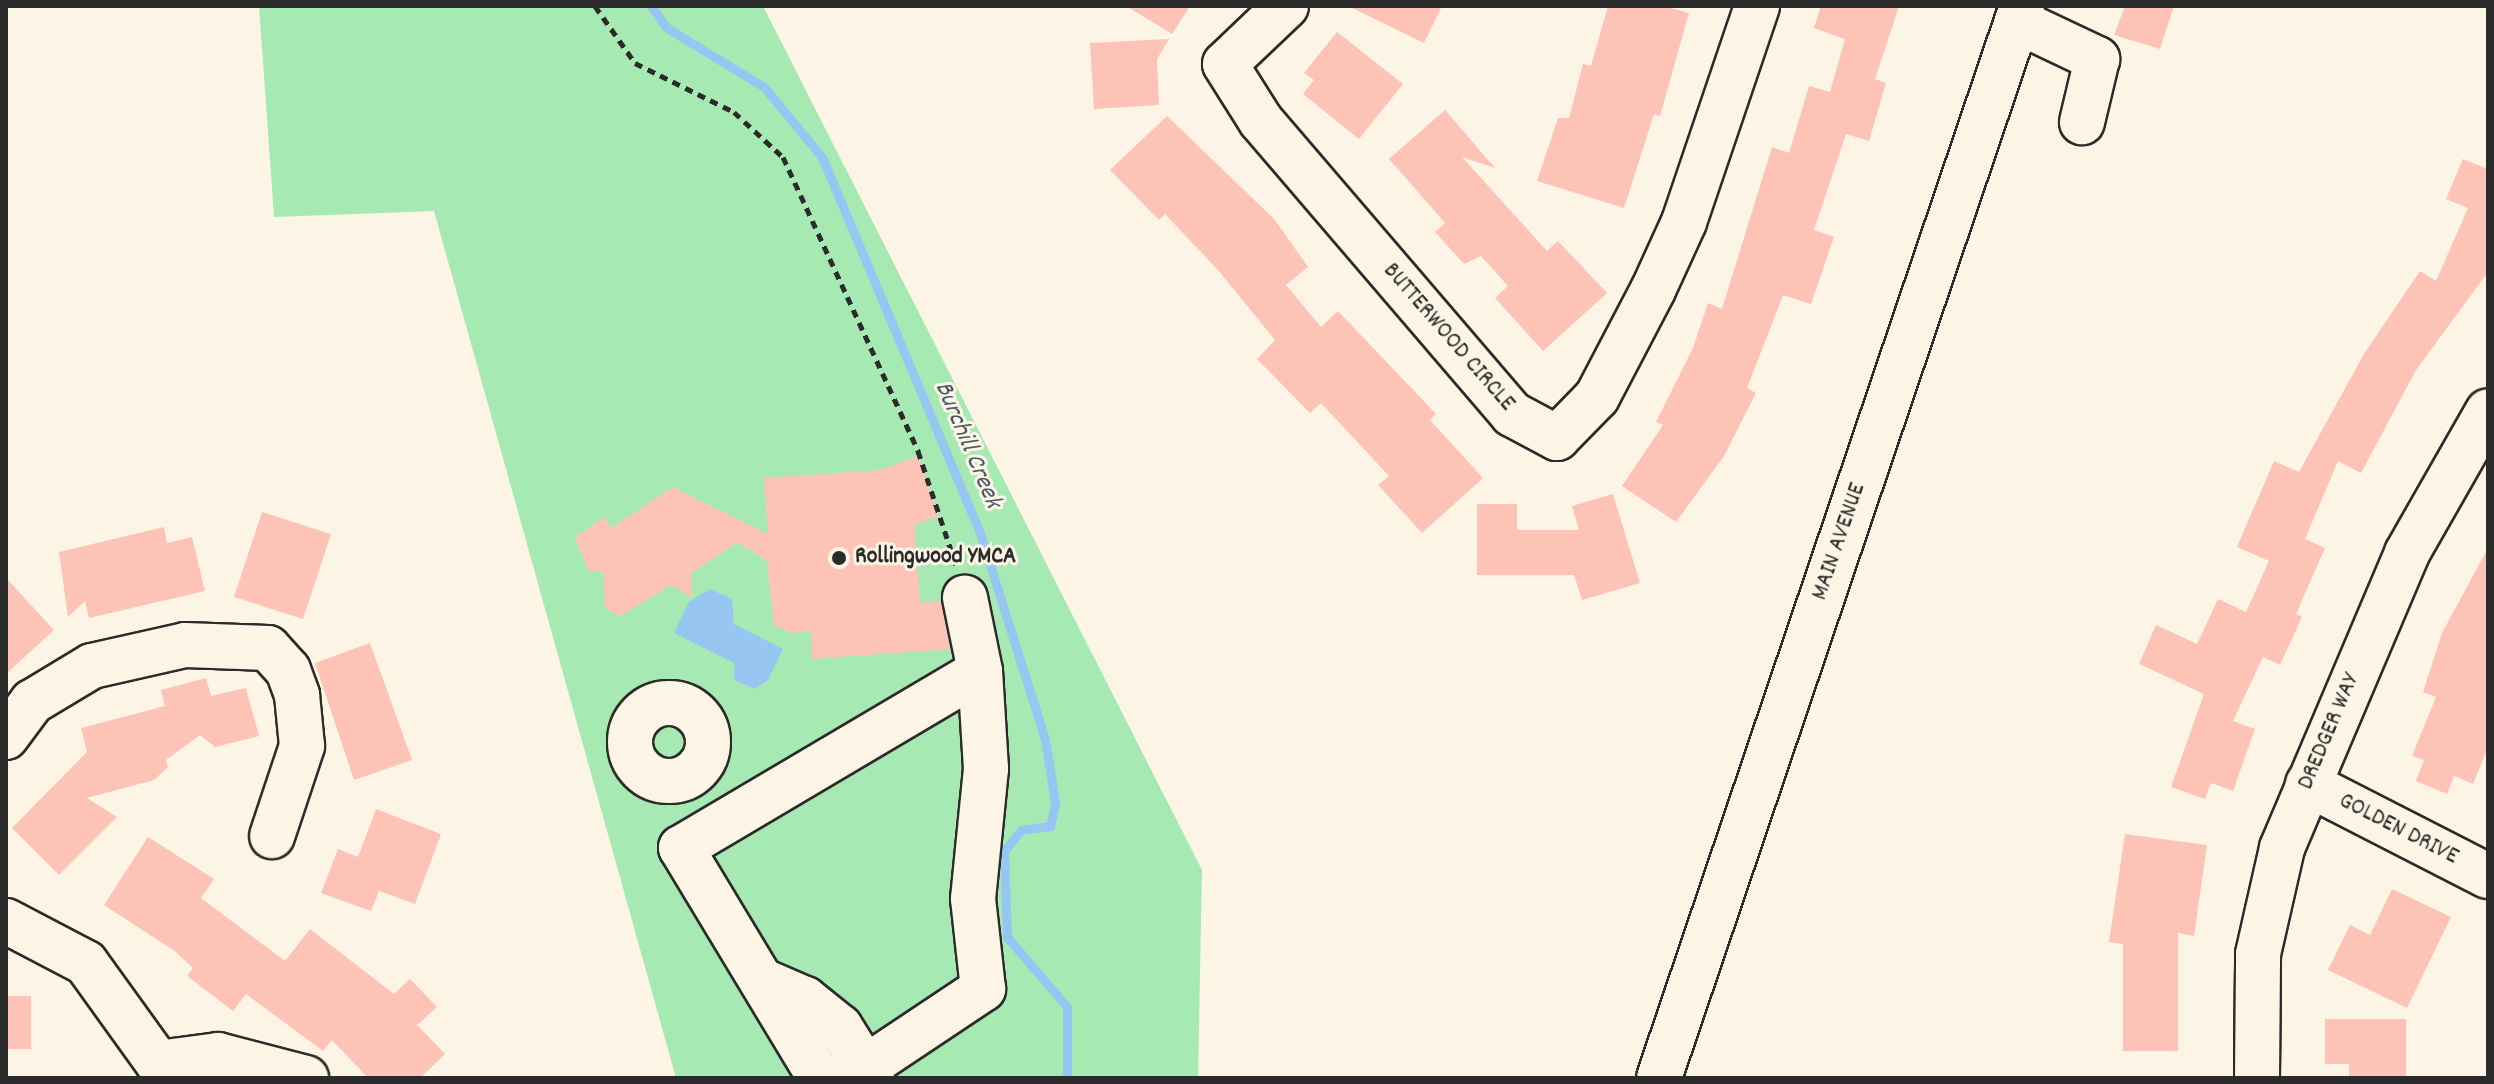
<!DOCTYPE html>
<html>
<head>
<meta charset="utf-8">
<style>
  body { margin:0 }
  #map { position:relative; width:2494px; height:1084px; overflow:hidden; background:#fcf5e5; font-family:Dekko,sans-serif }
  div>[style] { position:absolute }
  .green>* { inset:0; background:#a7e9b3 }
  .water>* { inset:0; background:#97c6f2 }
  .stream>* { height:9px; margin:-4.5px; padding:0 4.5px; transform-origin:4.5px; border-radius:4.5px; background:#97c6f2 }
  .building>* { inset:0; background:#fec3b7 }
  .path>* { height:5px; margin-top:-2.5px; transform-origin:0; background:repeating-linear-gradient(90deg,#2b2b2b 0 8px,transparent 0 14px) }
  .roads { filter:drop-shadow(2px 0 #2b2b2b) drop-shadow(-2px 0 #2b2b2b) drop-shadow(0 2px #2b2b2b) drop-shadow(0 -2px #2b2b2b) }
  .minor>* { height:44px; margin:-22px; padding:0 22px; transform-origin:22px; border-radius:22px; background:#fcf5e5 }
  .minor>.ring { margin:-22px; padding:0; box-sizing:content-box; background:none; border:44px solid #fcf5e5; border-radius:50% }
  .dots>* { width:22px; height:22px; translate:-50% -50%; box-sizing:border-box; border:4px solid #fcf5e5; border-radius:50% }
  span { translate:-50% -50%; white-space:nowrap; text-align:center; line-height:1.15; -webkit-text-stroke:6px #fcf5e5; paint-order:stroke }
  .street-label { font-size:24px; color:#2b2b2b }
  .poi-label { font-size:24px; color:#2b2b2b; font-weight:700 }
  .left { translate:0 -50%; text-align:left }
  .water-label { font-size:26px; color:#4b5a67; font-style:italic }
  .frame { position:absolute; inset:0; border:8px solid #2b2b2b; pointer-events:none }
</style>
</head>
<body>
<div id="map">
  <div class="green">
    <div style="clip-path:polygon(259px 6px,763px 6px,1202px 870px,1198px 1078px,676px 1078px,434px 211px,274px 217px)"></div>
  </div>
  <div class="water">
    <div style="clip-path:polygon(710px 589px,732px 599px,734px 624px,783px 649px,768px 680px,755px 689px,734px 680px,734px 663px,674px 633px,689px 602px)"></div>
  </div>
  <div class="stream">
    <div style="left:651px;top:6px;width:27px;rotate:54deg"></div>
    <div style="left:667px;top:28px;width:114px;rotate:31.3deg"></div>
    <div style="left:764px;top:87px;width:91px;rotate:50.4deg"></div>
    <div style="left:822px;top:157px;width:408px;rotate:67.2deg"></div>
    <div style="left:980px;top:533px;width:216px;rotate:72.5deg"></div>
    <div style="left:1045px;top:739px;width:65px;rotate:81.1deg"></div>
    <div style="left:1055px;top:803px;width:24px;rotate:102deg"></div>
    <div style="left:1050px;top:826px;width:29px;rotate:172deg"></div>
    <div style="left:1021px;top:830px;width:27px;rotate:129deg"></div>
    <div style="left:1004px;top:851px;width:86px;rotate:88deg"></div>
    <div style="left:1007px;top:937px;width:92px;rotate:49.4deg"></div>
    <div style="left:1067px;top:1007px;width:71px;rotate:90deg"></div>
  </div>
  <div class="building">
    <div style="clip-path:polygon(1126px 6px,1190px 6px,1172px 34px)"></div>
    <div style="clip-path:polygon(1348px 6px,1442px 6px,1424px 43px)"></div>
    <div style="clip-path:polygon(1608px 6px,1663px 6px,1689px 13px,1660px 116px,1654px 114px,1624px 208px,1537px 181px,1558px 118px,1569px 118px,1583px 64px,1591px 66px)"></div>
    <div style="clip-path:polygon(1821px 6px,1899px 6px,1875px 79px,1886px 83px,1869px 141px,1846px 134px,1814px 230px,1834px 237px,1811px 304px,1783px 295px,1747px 388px,1756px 393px,1724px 456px,1676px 522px,1622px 486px,1663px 425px,1656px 422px,1693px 348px,1708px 303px,1722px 309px,1772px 147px,1789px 153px,1809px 86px,1830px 92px,1845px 39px,1814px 28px)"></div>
    <div style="clip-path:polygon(2125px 6px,2174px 6px,2160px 49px,2114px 35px)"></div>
    <div style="clip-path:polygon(1337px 32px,1403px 84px,1359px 139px,1303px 94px,1314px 80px,1304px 73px)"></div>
    <div style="clip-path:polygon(1169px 39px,1157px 59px,1159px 105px,1094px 109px,1090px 43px)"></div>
    <div style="clip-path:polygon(1445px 110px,1495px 168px,1462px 157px,1547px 251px,1558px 241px,1607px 293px,1543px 351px,1495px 298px,1508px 286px,1481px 256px,1464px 264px,1435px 232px,1445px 223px,1389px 159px)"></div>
    <div style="clip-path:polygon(1167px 116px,1275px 220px,1308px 267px,1286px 285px,1321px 327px,1338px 311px,1436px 414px,1430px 420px,1483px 478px,1422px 533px,1378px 485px,1389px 476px,1321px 403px,1310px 413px,1257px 359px,1275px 340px,1218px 270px,1165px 214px,1159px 220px,1110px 170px)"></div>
    <div style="clip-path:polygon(2463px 159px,2485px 168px,2488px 162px,2488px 272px,2416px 370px,2361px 473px,2338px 461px,2305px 539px,2325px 548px,2296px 614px,2302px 617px,2280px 665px,2263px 657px,2233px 721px,2255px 729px,2233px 791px,2211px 783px,2205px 799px,2171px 787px,2204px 694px,2139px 664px,2156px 625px,2197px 644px,2218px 599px,2246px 612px,2269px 561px,2237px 547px,2274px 461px,2299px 472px,2364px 354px,2420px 271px,2436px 281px,2468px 208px,2446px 199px)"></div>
    <div style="clip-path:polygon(918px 456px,939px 516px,914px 525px,920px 602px,941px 601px,950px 649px,812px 659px,811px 631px,792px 633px,774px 625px,767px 561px,738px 542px,691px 573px,692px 597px,671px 585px,620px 616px,605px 608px,603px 572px,589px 572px,575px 538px,604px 517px,612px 528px,672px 487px,768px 534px,764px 478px,880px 470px)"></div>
    <div style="clip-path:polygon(1613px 494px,1640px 583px,1582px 600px,1574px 575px,1477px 575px,1477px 504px,1517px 504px,1517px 530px,1579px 530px,1572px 506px)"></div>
    <div style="clip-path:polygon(262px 512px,331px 534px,303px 619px,234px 597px)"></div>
    <div style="clip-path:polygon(164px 527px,167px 543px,192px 537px,205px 591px,89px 618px,85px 601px,68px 617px,59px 552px)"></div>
    <div style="clip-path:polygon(2488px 548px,2488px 747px,2473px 784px,2454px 776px,2447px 794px,2416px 781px,2424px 760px,2412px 756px,2436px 697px,2423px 692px,2442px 633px)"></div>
    <div style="clip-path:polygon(6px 578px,54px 630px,6px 674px)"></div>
    <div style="clip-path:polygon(370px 643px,412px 760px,354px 780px,315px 663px)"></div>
    <div style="clip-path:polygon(206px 678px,211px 696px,246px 688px,259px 736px,215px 747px,200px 735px,166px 760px,168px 767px,154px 780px,87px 798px,117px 817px,59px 875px,12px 828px,87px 752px,81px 728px,165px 706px,161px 690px)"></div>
    <div style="clip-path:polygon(376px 809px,441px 834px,415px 904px,379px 891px,371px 911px,321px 893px,338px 849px,358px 857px)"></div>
    <div style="clip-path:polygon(2125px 834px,2207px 845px,2194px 936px,2178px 933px,2178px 1051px,2123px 1051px,2123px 944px,2109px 942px)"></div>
    <div style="clip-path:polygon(148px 837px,214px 879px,201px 898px,285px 961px,310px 929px,394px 994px,410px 979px,437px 1007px,417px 1025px,445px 1054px,420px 1078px,368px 1078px,332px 1040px,323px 1051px,246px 994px,233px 1011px,187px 976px,193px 968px,176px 952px,104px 905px)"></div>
    <div style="clip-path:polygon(2392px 889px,2451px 917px,2407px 1008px,2328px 970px,2350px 925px,2370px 935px)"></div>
    <div style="clip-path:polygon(6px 996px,31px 996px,31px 1049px,6px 1049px)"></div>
    <div style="clip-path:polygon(2325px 1019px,2406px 1019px,2406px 1078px,2349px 1078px,2349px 1064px,2325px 1064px)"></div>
  </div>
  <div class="path">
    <div style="left:595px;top:6px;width:70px;rotate:54.9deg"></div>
    <div style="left:635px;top:63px;width:110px;rotate:26.3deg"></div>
    <div style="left:734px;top:112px;width:67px;rotate:42.6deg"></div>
    <div style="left:783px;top:157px;width:324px;rotate:65.3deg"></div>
    <div style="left:918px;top:451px;width:120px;rotate:71.6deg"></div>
  </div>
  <div class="roads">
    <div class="minor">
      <div style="left:1286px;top:6px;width:84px;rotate:136.4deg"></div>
      <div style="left:1225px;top:64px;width:67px;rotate:57.7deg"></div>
      <div style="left:1261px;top:121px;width:386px;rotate:49.4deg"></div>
      <div style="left:1512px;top:414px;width:51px;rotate:28.1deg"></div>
      <div style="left:1557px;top:438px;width:57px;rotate:-45.7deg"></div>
      <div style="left:1597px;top:397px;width:121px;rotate:-62.4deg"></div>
      <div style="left:1653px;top:290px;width:75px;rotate:-65.5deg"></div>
      <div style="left:1684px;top:222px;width:228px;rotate:-71.3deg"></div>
      <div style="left:2017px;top:21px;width:89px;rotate:25.4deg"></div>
      <div style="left:2097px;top:59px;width:65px;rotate:103.4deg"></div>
      <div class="ring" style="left:630px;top:703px;width:34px;height:34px"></div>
      <div style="left:6px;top:737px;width:44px;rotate:-53.4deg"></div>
      <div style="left:32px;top:702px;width:70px;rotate:-31deg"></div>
      <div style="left:92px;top:666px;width:95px;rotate:-12.7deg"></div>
      <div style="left:185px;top:645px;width:83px;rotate:2.1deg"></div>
      <div style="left:268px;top:648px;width:30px;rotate:48deg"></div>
      <div style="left:288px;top:670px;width:27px;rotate:70deg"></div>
      <div style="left:297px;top:695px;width:51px;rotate:84.4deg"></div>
      <div style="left:302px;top:746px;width:95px;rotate:108.4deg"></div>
      <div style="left:2308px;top:784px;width:202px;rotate:27.1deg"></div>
      <div style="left:6px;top:921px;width:90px;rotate:27.7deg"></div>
      <div style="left:86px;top:963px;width:123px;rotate:54.2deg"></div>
      <div style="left:763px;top:981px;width:46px;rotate:23.2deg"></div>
      <div style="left:805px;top:999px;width:45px;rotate:38.7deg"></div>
      <div style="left:840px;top:1027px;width:60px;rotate:57.9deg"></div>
      <div style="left:158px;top:1063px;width:61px;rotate:-7.6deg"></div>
      <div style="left:218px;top:1055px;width:91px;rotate:14.6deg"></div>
      <div style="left:820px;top:1078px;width:269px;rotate:-121.1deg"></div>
      <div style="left:681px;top:848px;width:347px;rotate:-30.6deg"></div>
      <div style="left:980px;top:671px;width:75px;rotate:-101.6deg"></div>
      <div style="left:835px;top:1078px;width:33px;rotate:-20deg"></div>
      <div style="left:866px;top:1067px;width:141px;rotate:-33.7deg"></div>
      <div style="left:983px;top:989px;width:91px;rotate:-96.3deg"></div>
      <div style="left:973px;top:899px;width:131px;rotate:-84.3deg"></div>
      <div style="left:986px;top:769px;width:98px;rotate:-93.5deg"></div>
      <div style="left:1659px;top:1078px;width:1132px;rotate:-71.29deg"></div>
      <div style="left:2257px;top:1078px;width:124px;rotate:-89.5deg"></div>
      <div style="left:2258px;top:954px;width:109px;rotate:-77.2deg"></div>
      <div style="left:2282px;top:848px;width:320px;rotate:-67deg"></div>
      <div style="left:2407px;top:553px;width:163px;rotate:-60.3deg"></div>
    </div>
  </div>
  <div class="dots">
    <div style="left:839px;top:558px;background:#2b2b2b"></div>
  </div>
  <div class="street-label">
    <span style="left:1448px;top:338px;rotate:49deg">BUTTERWOOD CIRCLE</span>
    <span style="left:1840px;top:542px;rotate:-71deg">MAIN AVENUE</span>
    <span style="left:2330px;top:732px;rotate:-67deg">DREDGER WAY</span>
    <span style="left:2398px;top:830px;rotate:27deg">GOLDEN DRIVE</span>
  </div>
  <div class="poi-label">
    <span class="left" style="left:855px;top:558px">Rollingwood YMCA</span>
  </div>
  <div class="water-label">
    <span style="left:967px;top:445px;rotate:67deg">Burchill Creek</span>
  </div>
  <div class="frame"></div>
</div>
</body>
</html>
